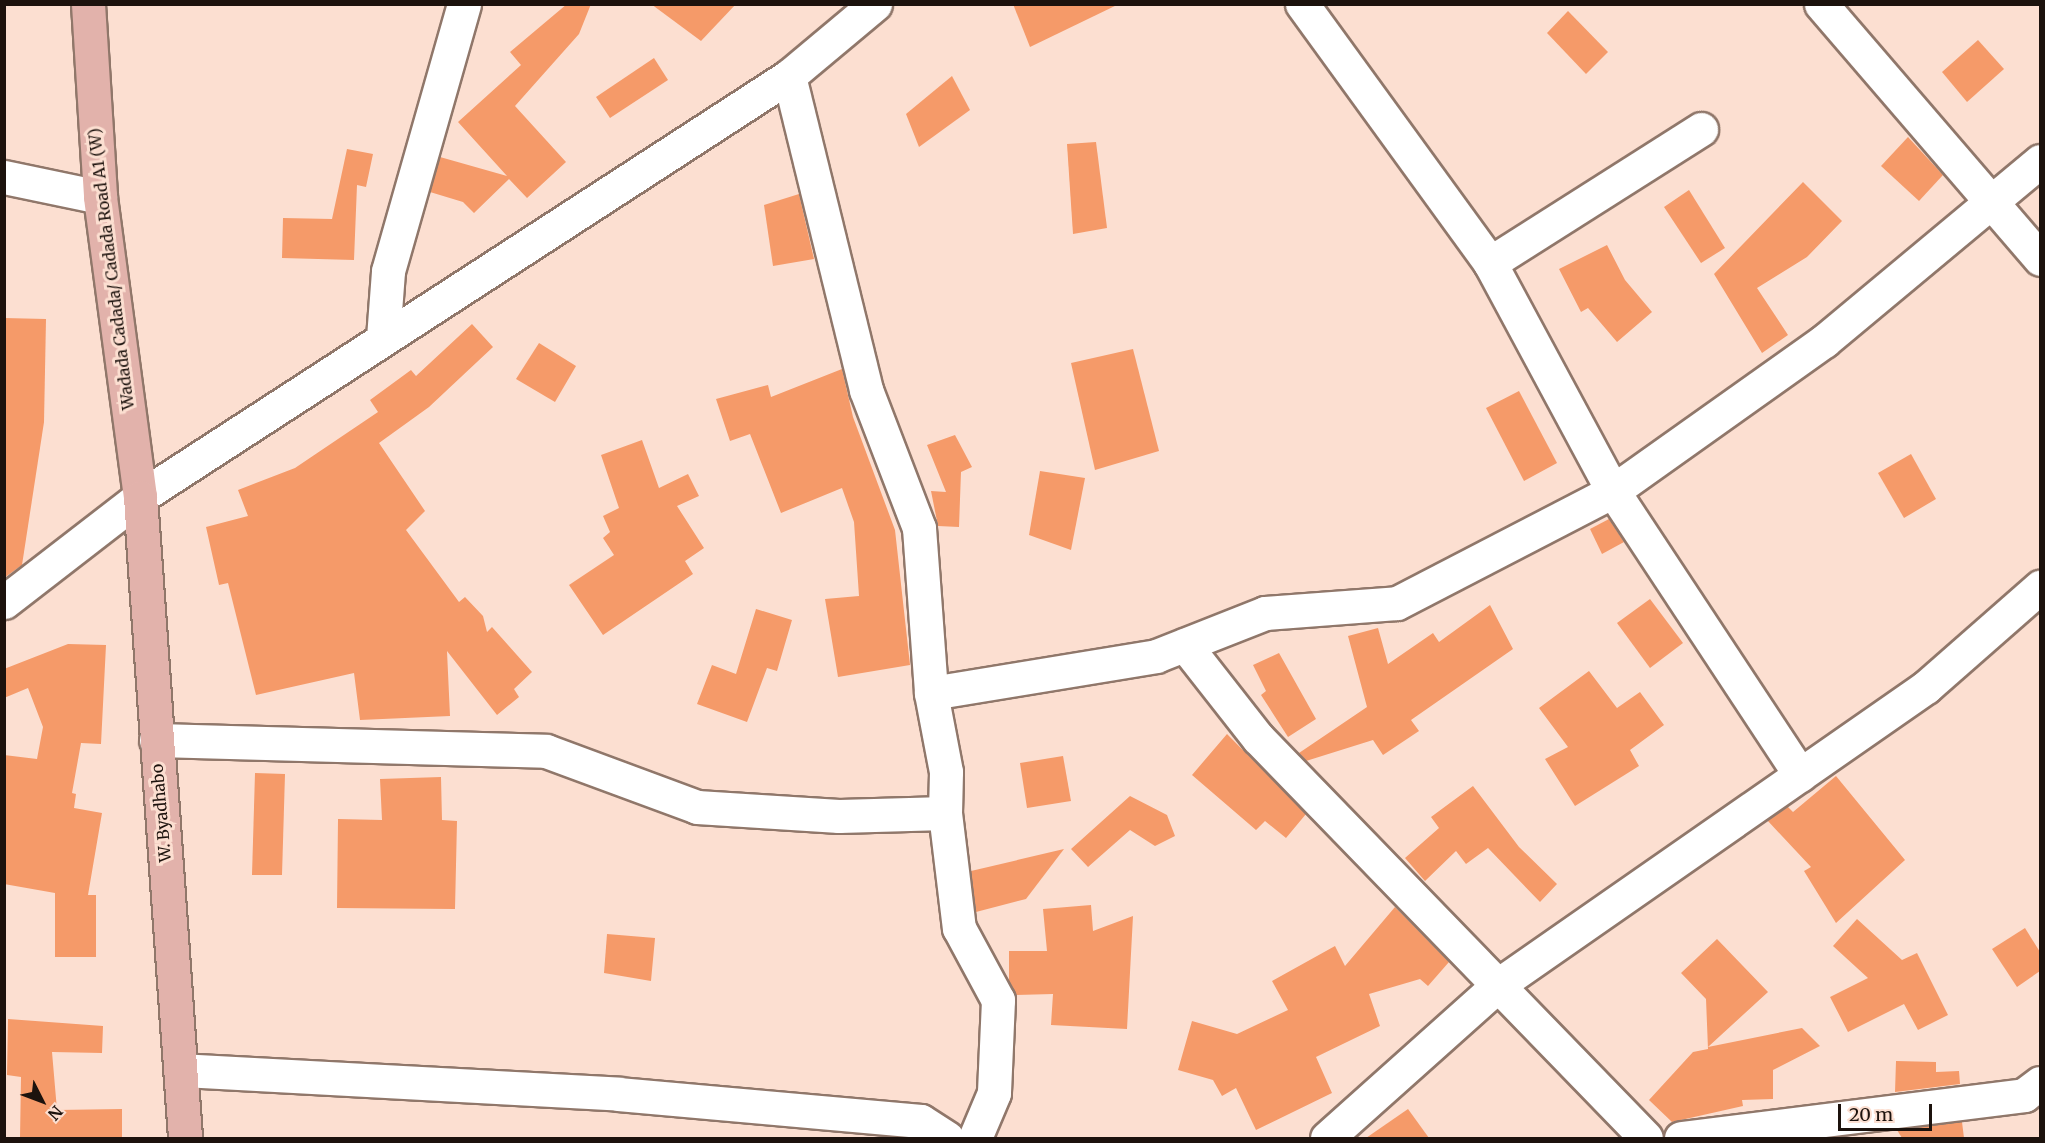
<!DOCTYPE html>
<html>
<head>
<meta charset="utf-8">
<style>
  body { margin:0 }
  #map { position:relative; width:2045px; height:1143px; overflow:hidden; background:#fcdfd1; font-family:Merriweather,serif }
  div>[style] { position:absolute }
  .building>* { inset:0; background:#f59a69 }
  .roads { filter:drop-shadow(2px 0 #90776a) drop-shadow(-2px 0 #90776a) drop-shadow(0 2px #90776a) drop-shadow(0 -2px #90776a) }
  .minor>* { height:33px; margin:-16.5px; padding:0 16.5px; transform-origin:16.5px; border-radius:16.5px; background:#fff }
  .major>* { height:33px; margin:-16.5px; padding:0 16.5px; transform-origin:16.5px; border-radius:16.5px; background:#e2b2ab }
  span { translate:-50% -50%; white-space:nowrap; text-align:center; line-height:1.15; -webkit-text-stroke:6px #fcdfd1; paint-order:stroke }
  .street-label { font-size:16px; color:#1c120d }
  .frame { position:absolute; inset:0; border:6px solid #1c120d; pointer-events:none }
  .north { position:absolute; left:12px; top:1071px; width:60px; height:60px; -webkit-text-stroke:4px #fcdfd1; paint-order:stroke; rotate:132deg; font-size:16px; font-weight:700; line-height:24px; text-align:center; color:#1c120d }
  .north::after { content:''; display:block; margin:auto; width:21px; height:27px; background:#1c120d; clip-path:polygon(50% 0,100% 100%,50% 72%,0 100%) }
  .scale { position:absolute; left:1838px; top:1104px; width:94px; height:27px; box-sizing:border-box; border:3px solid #1c120d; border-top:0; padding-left:8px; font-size:18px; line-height:21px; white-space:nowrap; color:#1c120d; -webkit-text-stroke:4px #fcdfd1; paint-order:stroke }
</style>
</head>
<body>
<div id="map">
  <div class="building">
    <div style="clip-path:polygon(567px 4px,591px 4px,579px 34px,515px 106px,566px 162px,527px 198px,509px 179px,474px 213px,463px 202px,430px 192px,440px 157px,507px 176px,458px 122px,521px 65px,510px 52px)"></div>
    <div style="clip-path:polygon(651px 4px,736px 4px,701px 41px)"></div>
    <div style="clip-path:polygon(1013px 4px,1119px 4px,1030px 47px)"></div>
    <div style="clip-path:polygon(1568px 11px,1608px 52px,1586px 74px,1547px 33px)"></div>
    <div style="clip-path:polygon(1978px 40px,2004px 69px,1967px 102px,1942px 72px)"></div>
    <div style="clip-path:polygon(654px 58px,668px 80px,610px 118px,596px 97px)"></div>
    <div style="clip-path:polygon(952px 76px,970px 110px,919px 147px,906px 114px)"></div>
    <div style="clip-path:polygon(1908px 137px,1943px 175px,1919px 201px,1881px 166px)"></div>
    <div style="clip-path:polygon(1096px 142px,1107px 228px,1073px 234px,1067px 144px)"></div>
    <div style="clip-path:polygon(347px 149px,373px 154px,366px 187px,357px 185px,354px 260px,282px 258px,283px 218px,332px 219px)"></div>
    <div style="clip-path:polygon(1803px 182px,1842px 221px,1807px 257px,1757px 288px,1788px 335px,1762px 353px,1714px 274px)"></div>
    <div style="clip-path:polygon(1689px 190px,1725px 248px,1701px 263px,1664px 207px)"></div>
    <div style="clip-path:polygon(799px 194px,814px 259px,773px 266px,764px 205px)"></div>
    <div style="clip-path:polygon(1607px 245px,1625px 280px,1652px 312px,1617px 342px,1588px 308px,1581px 312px,1559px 269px)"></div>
    <div style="clip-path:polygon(4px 318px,46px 319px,44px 422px,22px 565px,4px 578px)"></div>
    <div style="clip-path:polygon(472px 324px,493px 347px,429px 407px,379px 443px,425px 511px,406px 530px,459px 602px,465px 597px,483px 616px,487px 632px,492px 627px,532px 672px,514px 689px,519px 697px,497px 715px,447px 651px,450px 716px,360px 720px,354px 673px,256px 695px,228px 583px,219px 585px,206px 527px,248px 516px,238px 490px,295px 468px,378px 412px,370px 400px,411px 370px,416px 376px)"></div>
    <div style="clip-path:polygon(539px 343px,576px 366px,555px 402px,516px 379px)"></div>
    <div style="clip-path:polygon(1133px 349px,1159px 451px,1095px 470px,1071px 363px)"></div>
    <div style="clip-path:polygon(842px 369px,853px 417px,895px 530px,910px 665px,838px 677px,825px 599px,859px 596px,854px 522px,842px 488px,781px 513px,750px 434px,730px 441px,716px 399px,768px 385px,771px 397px)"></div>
    <div style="clip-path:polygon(1519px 391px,1557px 463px,1524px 481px,1486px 408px)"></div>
    <div style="clip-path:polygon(955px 435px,972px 467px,961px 472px,959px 527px,938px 526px,931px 491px,946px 492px,927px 445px)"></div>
    <div style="clip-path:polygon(642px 440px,659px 488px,688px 474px,699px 496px,677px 506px,704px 548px,685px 561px,693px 574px,603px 635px,569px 585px,614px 555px,603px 538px,610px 532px,603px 516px,619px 508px,601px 455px)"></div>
    <div style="clip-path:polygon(1911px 454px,1936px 499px,1904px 518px,1878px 473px)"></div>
    <div style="clip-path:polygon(1040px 471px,1085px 478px,1071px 550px,1029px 535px)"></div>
    <div style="clip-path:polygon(1609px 519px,1624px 542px,1602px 554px,1590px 529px)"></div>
    <div style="clip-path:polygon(1650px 599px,1683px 643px,1650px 668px,1617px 623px)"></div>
    <div style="clip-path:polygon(1490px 605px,1513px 649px,1411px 720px,1419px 731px,1383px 755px,1373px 740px,1306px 761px,1299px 753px,1367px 707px,1348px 636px,1378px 628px,1388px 664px,1433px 633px,1439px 642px)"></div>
    <div style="clip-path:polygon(756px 609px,792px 620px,777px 671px,767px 668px,747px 722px,697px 704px,712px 665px,736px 674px)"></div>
    <div style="clip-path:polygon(68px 644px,106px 645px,101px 744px,81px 743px,72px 793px,76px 794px,74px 808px,102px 813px,88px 895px,96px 895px,96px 957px,55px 957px,55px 893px,4px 884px,4px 755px,37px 759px,43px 727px,28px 688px,4px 698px,4px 669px)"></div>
    <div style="clip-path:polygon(1279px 653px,1316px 719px,1288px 737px,1261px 695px,1266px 691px,1253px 665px)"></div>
    <div style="clip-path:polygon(1589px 671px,1617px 708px,1640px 692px,1664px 725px,1630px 750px,1639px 766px,1575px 806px,1545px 759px,1568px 747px,1539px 708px)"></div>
    <div style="clip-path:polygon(1227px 734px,1306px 814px,1286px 838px,1265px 821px,1256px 830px,1192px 775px)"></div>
    <div style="clip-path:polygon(1063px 756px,1071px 801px,1027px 808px,1020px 763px)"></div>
    <div style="clip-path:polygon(255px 773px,285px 774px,282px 875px,252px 875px)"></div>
    <div style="clip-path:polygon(1836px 776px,1905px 860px,1836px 923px,1804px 871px,1811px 867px,1767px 820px,1787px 806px,1793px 812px)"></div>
    <div style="clip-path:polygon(441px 777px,442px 820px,457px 821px,455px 909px,337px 908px,338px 819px,382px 820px,380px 779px)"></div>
    <div style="clip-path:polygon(1473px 786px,1519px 847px,1557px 884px,1540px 902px,1488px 848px,1466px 864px,1456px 851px,1425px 881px,1405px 858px,1439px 828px,1431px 817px)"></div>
    <div style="clip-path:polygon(1130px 796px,1167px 815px,1175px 836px,1155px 846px,1130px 830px,1088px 867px,1071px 849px)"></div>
    <div style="clip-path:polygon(1064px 849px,1026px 899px,976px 912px,971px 871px)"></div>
    <div style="clip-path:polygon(1091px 905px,1093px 931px,1133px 916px,1127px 1029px,1051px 1025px,1053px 994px,1015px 995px,1009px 982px,1009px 951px,1047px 951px,1043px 909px)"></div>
    <div style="clip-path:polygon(1395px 907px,1449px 962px,1428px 986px,1420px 979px,1369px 994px,1380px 1026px,1316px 1057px,1332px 1093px,1256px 1130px,1236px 1088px,1222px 1096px,1213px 1080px,1178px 1070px,1192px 1021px,1237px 1034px,1288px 1010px,1272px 981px,1335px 946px,1345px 966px)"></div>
    <div style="clip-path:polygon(1857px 919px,1902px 960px,1917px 953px,1948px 1015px,1918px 1030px,1904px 1004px,1848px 1032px,1830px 997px,1868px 978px,1833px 946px)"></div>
    <div style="clip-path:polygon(2025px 928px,2040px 952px,2040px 971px,2017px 987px,1992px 949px)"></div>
    <div style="clip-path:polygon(607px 934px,655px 938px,651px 981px,604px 973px)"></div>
    <div style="clip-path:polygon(1717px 939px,1768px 992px,1708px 1047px,1802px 1028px,1820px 1046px,1773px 1070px,1773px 1099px,1742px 1100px,1743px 1106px,1672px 1122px,1649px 1100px,1693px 1052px,1708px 1049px,1706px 999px,1681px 973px)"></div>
    <div style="clip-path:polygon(8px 1019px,103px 1026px,102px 1053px,52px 1052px,57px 1110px,122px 1109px,122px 1138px,20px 1138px,21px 1077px,7px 1075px)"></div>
    <div style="clip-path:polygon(1896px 1061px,1936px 1062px,1936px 1072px,1959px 1071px,1960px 1084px,1895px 1092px)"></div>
    <div style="clip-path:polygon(1408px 1109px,1429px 1138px,1366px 1138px)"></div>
    <div style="clip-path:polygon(1962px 1122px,1964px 1138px,1902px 1138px,1897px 1130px)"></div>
  </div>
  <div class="roads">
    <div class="minor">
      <div style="left:1302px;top:4px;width:320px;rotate:54deg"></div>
      <div style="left:1490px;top:263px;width:259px;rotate:61.7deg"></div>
      <div style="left:1613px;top:491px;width:340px;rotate:56.6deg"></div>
      <div style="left:1821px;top:4px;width:336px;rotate:49.3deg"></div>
      <div style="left:789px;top:76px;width:323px;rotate:76.2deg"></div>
      <div style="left:866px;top:390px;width:148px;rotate:69deg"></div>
      <div style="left:919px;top:528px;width:165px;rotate:85.8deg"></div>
      <div style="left:931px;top:693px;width:80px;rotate:79.2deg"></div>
      <div style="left:946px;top:772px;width:41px;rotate:91.4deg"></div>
      <div style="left:945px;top:813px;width:116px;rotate:83.1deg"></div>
      <div style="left:959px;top:928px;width:82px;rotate:61.6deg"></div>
      <div style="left:998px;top:1000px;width:93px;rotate:92.5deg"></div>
      <div style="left:994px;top:1093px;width:49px;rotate:112.9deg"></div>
      <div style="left:4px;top:177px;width:98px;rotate:11.8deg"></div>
      <div style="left:1490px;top:263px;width:250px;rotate:-32.4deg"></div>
      <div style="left:383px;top:338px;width:67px;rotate:-85.7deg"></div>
      <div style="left:388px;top:271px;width:278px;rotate:-74.1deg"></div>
      <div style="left:4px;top:602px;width:172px;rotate:-37.7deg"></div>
      <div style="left:140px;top:497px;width:774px;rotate:-32.97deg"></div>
      <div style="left:789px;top:76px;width:112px;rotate:-39.9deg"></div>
      <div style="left:1185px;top:645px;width:118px;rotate:51.9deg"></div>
      <div style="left:1258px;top:738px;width:557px;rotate:45.87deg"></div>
      <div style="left:931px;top:693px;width:228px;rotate:-9.3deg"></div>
      <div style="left:1156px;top:656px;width:117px;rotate:-21.5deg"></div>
      <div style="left:1265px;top:613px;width:132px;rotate:-4.3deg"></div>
      <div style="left:1397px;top:603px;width:243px;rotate:-27.4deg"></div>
      <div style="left:1613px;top:491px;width:259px;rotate:-35.4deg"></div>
      <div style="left:1824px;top:341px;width:281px;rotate:-39.8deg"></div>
      <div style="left:156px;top:740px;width:390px;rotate:1.6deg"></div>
      <div style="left:546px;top:751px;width:161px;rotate:20.3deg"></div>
      <div style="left:697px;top:807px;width:142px;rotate:3.6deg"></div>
      <div style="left:839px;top:816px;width:106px;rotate:-1.6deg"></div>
      <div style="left:181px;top:1070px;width:438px;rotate:3.1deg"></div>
      <div style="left:618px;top:1094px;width:304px;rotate:5.1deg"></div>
      <div style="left:921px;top:1121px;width:31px;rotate:33deg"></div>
      <div style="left:1327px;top:1138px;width:229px;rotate:-41.8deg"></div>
      <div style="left:1498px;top:985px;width:522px;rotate:-34.85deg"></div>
      <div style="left:1926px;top:687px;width:152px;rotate:-41.3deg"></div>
      <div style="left:1681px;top:1138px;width:346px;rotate:-7.1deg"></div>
      <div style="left:2024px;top:1095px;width:20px;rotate:-37deg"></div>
    </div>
    <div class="major">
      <div style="left:88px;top:4px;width:193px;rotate:86.4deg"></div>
      <div style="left:100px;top:197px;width:303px;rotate:82.4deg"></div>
      <div style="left:140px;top:497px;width:643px;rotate:85.98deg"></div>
    </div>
  </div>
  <div class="street-label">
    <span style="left:111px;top:269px;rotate:-97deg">Wadada Cadada/ Cadada Road A1 (W)</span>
    <span style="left:161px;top:813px;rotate:-95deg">W. Byadhabo</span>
  </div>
  <div class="frame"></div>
  <div class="north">N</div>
  <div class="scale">20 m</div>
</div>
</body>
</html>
